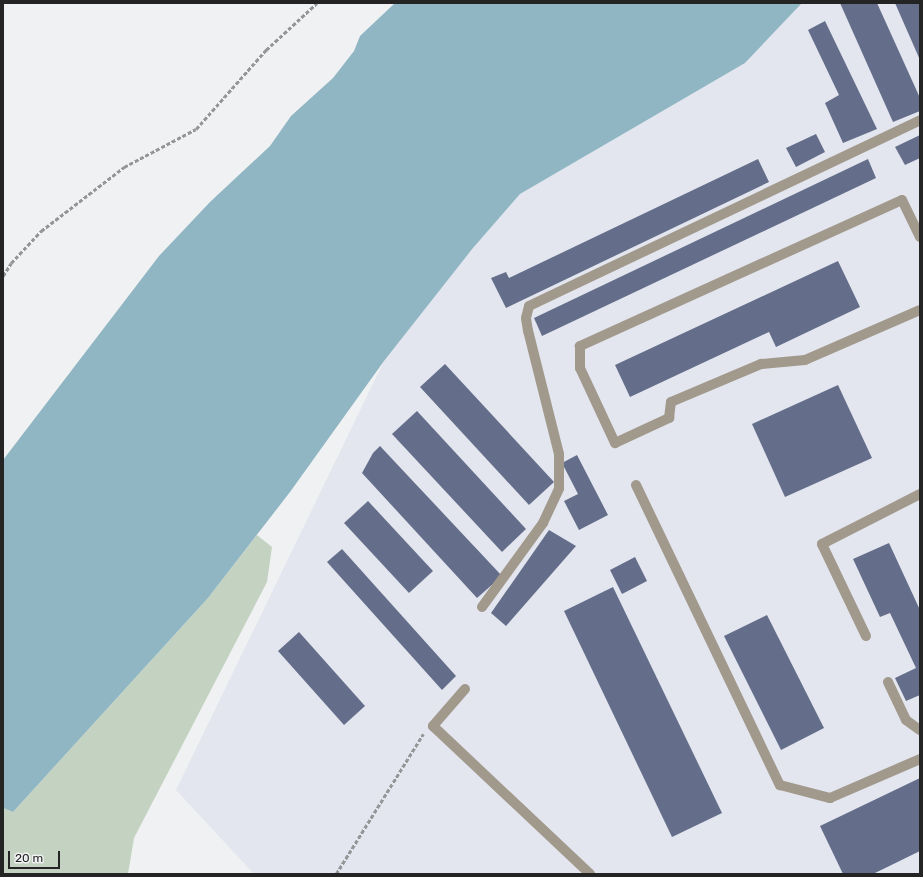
<!DOCTYPE html>
<html>
<head>
<meta charset="utf-8">
<style>
  body { margin:0 }
  #map { position:relative; width:923px; height:877px; overflow:hidden; background:#f0f1f2; font-family:Rubik,sans-serif }
  div>[style] { position:absolute }
  .built>* { inset:0; background:#e3e6ef }
  .green>* { inset:0; background:#c4d3c1 }
  .water>* { inset:0; background:#90b6c4 }
  .building>* { inset:0; background:#646e8a }
  .path>* { height:2.5px; margin-top:-1.25px; transform-origin:0; background:repeating-linear-gradient(90deg,#949596 0 4px,transparent 0 6px) }
  .minor>* { height:10px; margin:-5px; padding:0 5px; transform-origin:5px; border-radius:5px; background:#a2998d }
  span { translate:-50% -50%; white-space:nowrap; text-align:center; line-height:1.15; -webkit-text-stroke:3.5px #f0f1f2; paint-order:stroke }
  .frame { position:absolute; inset:0; border:4px solid #242425; pointer-events:none }
  .scale { position:absolute; left:8px; top:851px; width:52px; height:18px; box-sizing:border-box; border:2px solid #242425; border-top:0; padding-left:5px; font-size:12px; line-height:14px; white-space:nowrap; color:#242425; -webkit-text-stroke:3px #f0f1f2; paint-order:stroke }
</style>
</head>
<body>
<div id="map">
  <div class="built">
    <div style="clip-path:polygon(802px 3px,920px 3px,920px 874px,254px 874px,176px 790px,384px 361px,473px 248px,520px 194px,745px 63px)"></div>
  </div>
  <div class="green">
    <div style="clip-path:polygon(257px 535px,272px 547px,267px 582px,134px 838px,128px 874px,3px 874px,3px 808px,13px 812px,208px 598px)"></div>
  </div>
  <div class="water">
    <div style="clip-path:polygon(395px 3px,802px 3px,745px 63px,520px 194px,473px 248px,384px 361px,290px 492px,208px 598px,13px 812px,3px 808px,3px 460px,159px 256px,210px 202px,270px 146px,291px 116px,333px 78px,354px 51px,360px 36px)"></div>
  </div>
  <div class="building">
    <div style="clip-path:polygon(840px 3px,877px 3px,920px 98px,920px 111px,893px 122px)"></div>
    <div style="clip-path:polygon(895px 3px,920px 3px,920px 60px)"></div>
    <div style="clip-path:polygon(825px 21px,877px 129px,843px 143px,825px 103px,839px 95px,808px 30px)"></div>
    <div style="clip-path:polygon(816px 134px,825px 152px,796px 167px,786px 148px)"></div>
    <div style="clip-path:polygon(920px 135px,920px 158px,905px 165px,895px 147px)"></div>
    <div style="clip-path:polygon(758px 159px,769px 182px,506px 308px,491px 278px,506px 272px,509px 278px)"></div>
    <div style="clip-path:polygon(868px 159px,876px 178px,542px 336px,534px 318px)"></div>
    <div style="clip-path:polygon(838px 261px,860px 307px,776px 347px,769px 332px,630px 397px,615px 365px)"></div>
    <div style="clip-path:polygon(445px 364px,554px 482px,529px 505px,420px 387px)"></div>
    <div style="clip-path:polygon(838px 385px,872px 458px,785px 497px,752px 424px)"></div>
    <div style="clip-path:polygon(417px 411px,526px 529px,502px 552px,392px 434px)"></div>
    <div style="clip-path:polygon(380px 446px,502px 576px,477px 598px,362px 473px,373px 453px)"></div>
    <div style="clip-path:polygon(577px 455px,608px 515px,579px 530px,564px 501px,578px 494px,562px 463px)"></div>
    <div style="clip-path:polygon(368px 501px,433px 571px,409px 593px,344px 523px)"></div>
    <div style="clip-path:polygon(549px 530px,576px 546px,506px 626px,491px 613px)"></div>
    <div style="clip-path:polygon(889px 543px,920px 610px,920px 695px,906px 701px,895px 678px,916px 668px,890px 613px,880px 617px,853px 559px)"></div>
    <div style="clip-path:polygon(342px 549px,456px 676px,442px 690px,327px 562px)"></div>
    <div style="clip-path:polygon(635px 557px,647px 581px,622px 594px,610px 570px)"></div>
    <div style="clip-path:polygon(613px 587px,722px 813px,672px 837px,564px 611px)"></div>
    <div style="clip-path:polygon(767px 615px,824px 728px,781px 750px,724px 636px)"></div>
    <div style="clip-path:polygon(299px 632px,365px 706px,344px 725px,278px 651px)"></div>
    <div style="clip-path:polygon(920px 778px,920px 851px,873px 874px,843px 874px,820px 826px)"></div>
  </div>
  <div class="path">
    <div style="left:3px;top:276px;width:15px;rotate:-58deg"></div>
    <div style="left:11px;top:263px;width:44px;rotate:-46.8deg"></div>
    <div style="left:41px;top:231px;width:105px;rotate:-37.6deg"></div>
    <div style="left:124px;top:167px;width:81px;rotate:-27.8deg"></div>
    <div style="left:196px;top:129px;width:106px;rotate:-48.5deg"></div>
    <div style="left:266px;top:50px;width:69px;rotate:-42.7deg"></div>
    <div style="left:336px;top:874px;width:165px;rotate:-58.1deg"></div>
  </div>
  <div class="minor">
    <div style="left:920px;top:237px;width:41px;rotate:-115.9deg"></div>
    <div style="left:902px;top:200px;width:354px;rotate:155.6deg"></div>
    <div style="left:580px;top:346px;width:22px;rotate:90deg"></div>
    <div style="left:580px;top:368px;width:83px;rotate:65deg"></div>
    <div style="left:615px;top:443px;width:60px;rotate:-24.8deg"></div>
    <div style="left:669px;top:418px;width:16px;rotate:-83deg"></div>
    <div style="left:671px;top:402px;width:98px;rotate:-22.9deg"></div>
    <div style="left:761px;top:364px;width:44px;rotate:-5.2deg"></div>
    <div style="left:805px;top:360px;width:125px;rotate:-23.5deg"></div>
    <div style="left:636px;top:485px;width:333px;rotate:64.4deg"></div>
    <div style="left:780px;top:785px;width:52px;rotate:14.6deg"></div>
    <div style="left:830px;top:798px;width:98px;rotate:-23.4deg"></div>
    <div style="left:482px;top:607px;width:104px;rotate:-54deg"></div>
    <div style="left:543px;top:523px;width:38px;rotate:-65deg"></div>
    <div style="left:559px;top:488px;width:34px;rotate:-90deg"></div>
    <div style="left:559px;top:454px;width:127px;rotate:-104.1deg"></div>
    <div style="left:528px;top:331px;width:13px;rotate:-99deg"></div>
    <div style="left:526px;top:318px;width:12px;rotate:-76deg"></div>
    <div style="left:529px;top:306px;width:433px;rotate:-25.4deg"></div>
    <div style="left:866px;top:636px;width:102px;rotate:-115.6deg"></div>
    <div style="left:822px;top:544px;width:110px;rotate:-27deg"></div>
    <div style="left:888px;top:682px;width:42px;rotate:64.7deg"></div>
    <div style="left:906px;top:720px;width:17px;rotate:36deg"></div>
    <div style="left:465px;top:689px;width:49px;rotate:130.9deg"></div>
    <div style="left:433px;top:726px;width:216px;rotate:43.3deg"></div>
  </div>
  <div class="frame"></div>
  <div class="scale">20 m</div>
</div>
</body>
</html>
